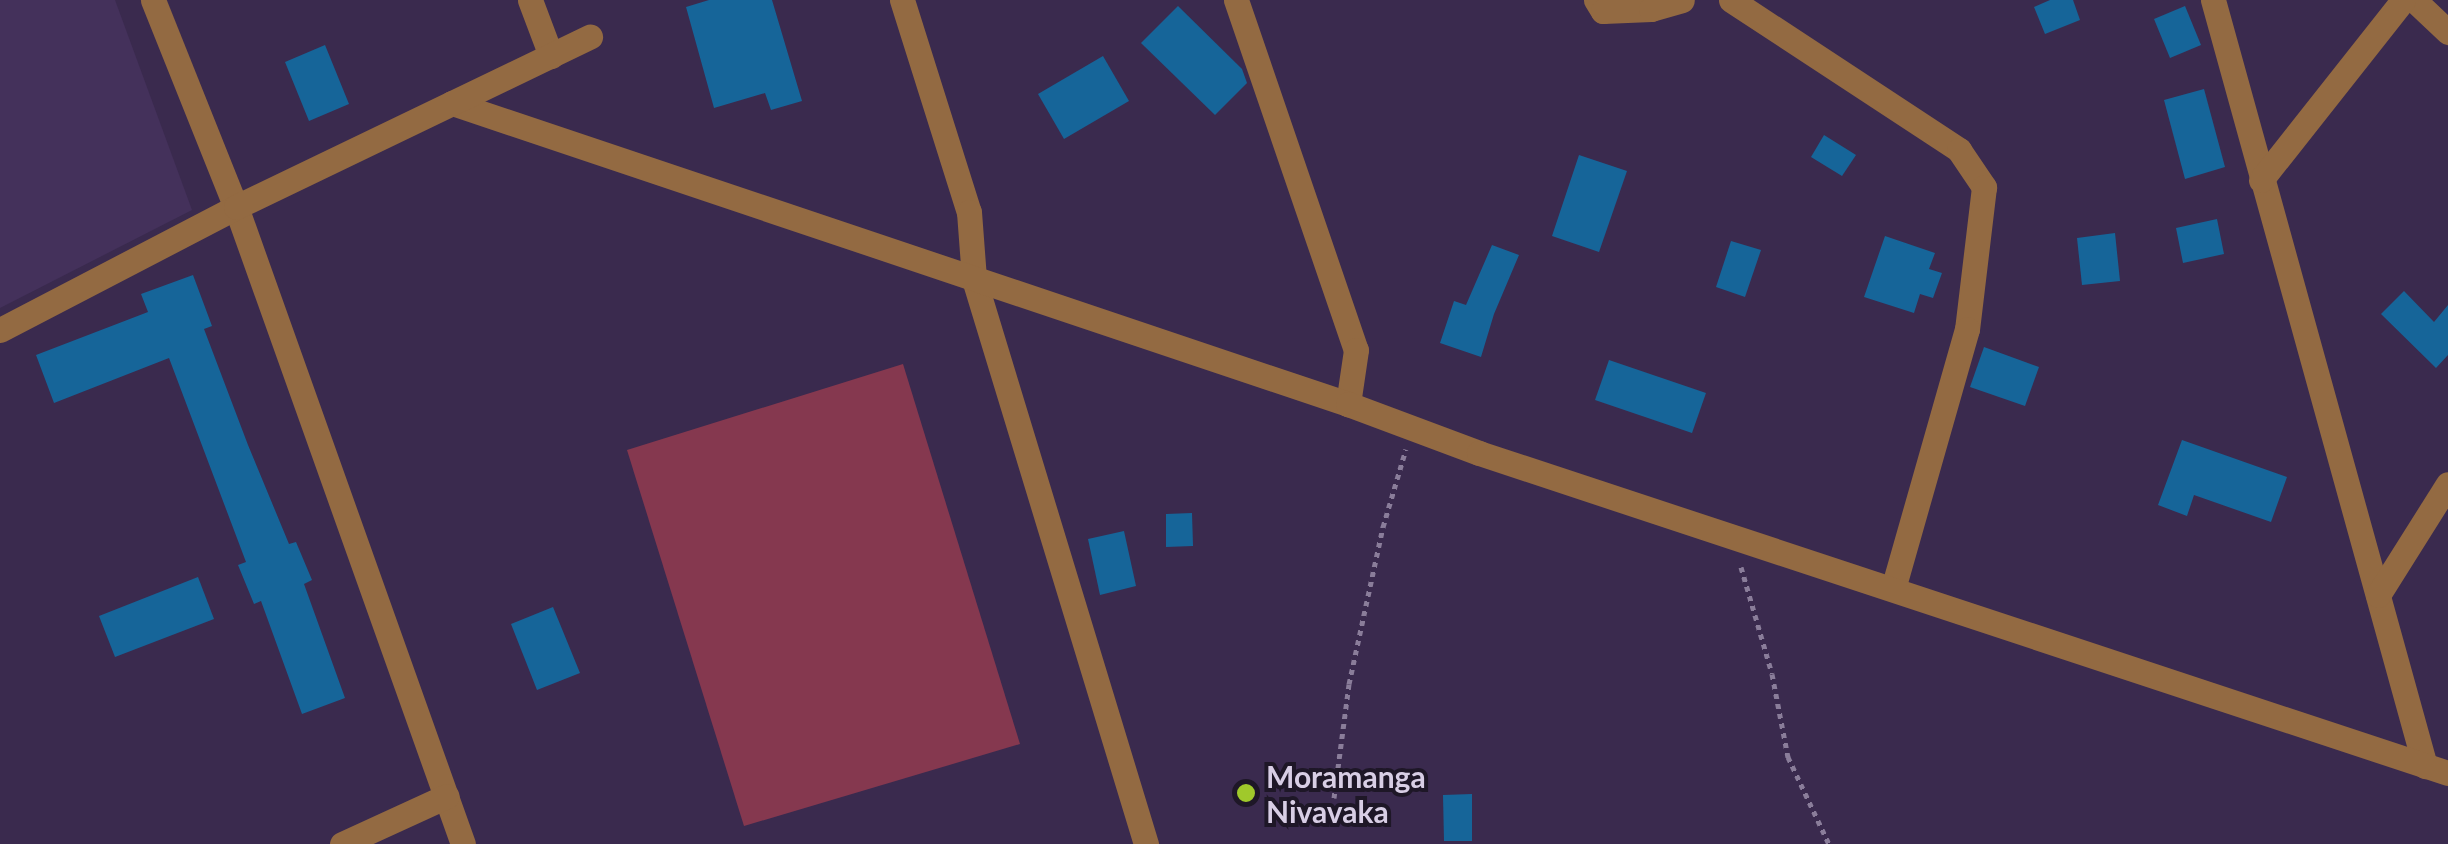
<!DOCTYPE html>
<html>
<head>
<meta charset="utf-8">
<style>
  body { margin:0 }
  #map { position:relative; width:2448px; height:844px; overflow:hidden; background:#3a2a4e; font-family:Lato,sans-serif }
  div>[style] { position:absolute }
  .built>* { inset:0; background:#44315b }
  .green>* { inset:0; background:#85384f }
  .building>* { inset:0; background:#166599 }
  .path>* { height:5px; margin-top:-2.5px; transform-origin:0; background:repeating-linear-gradient(90deg,#8a7d9a 0 5px,transparent 0 10px) }
  .minor>* { height:25px; margin:-12.5px; padding:0 12.5px; transform-origin:12.5px; border-radius:12.5px; background:#936a42 }
  .dots>* { width:28px; height:28px; translate:-50% -50%; box-sizing:border-box; border:5px solid #1e1727; border-radius:50% }
  span { translate:-50% -50%; white-space:nowrap; text-align:center; line-height:1.15; -webkit-text-stroke:8px #1e1727; paint-order:stroke }
  .poi-label { font-size:30px; color:#d8cee5; font-weight:700 }
  .left { translate:0 -50%; text-align:left }
</style>
</head>
<body>
<div id="map">
  <div class="built">
    <div style="clip-path:polygon(0 0,115px 0,192px 210px,0 308px)"></div>
  </div>
  <div class="green">
    <div style="clip-path:polygon(903px 364px,1020px 744px,744px 826px,627px 450px)"></div>
  </div>
  <div class="building">
    <div style="clip-path:polygon(709px 0,772px 0,802px 101px,771px 110px,765px 93px,714px 108px,686px 7px)"></div>
    <div style="clip-path:polygon(2050px 0,2073px 0,2080px 20px,2045px 34px,2034px 7px)"></div>
    <div style="clip-path:polygon(1178px 6px,1242px 69px,1247px 83px,1215px 115px,1141px 43px)"></div>
    <div style="clip-path:polygon(2185px 6px,2201px 45px,2170px 58px,2154px 19px)"></div>
    <div style="clip-path:polygon(325px 45px,349px 104px,309px 121px,285px 62px)"></div>
    <div style="clip-path:polygon(1103px 56px,1129px 101px,1064px 139px,1038px 94px)"></div>
    <div style="clip-path:polygon(2204px 89px,2225px 167px,2185px 179px,2164px 100px)"></div>
    <div style="clip-path:polygon(1824px 135px,1856px 155px,1842px 176px,1811px 157px)"></div>
    <div style="clip-path:polygon(1579px 155px,1627px 171px,1599px 252px,1552px 236px)"></div>
    <div style="clip-path:polygon(2217px 219px,2224px 254px,2183px 263px,2176px 228px)"></div>
    <div style="clip-path:polygon(2115px 233px,2120px 281px,2082px 285px,2077px 238px)"></div>
    <div style="clip-path:polygon(1885px 236px,1935px 253px,1929px 269px,1942px 273px,1933px 298px,1920px 294px,1914px 313px,1864px 297px)"></div>
    <div style="clip-path:polygon(1731px 241px,1761px 250px,1745px 297px,1716px 287px)"></div>
    <div style="clip-path:polygon(1492px 245px,1519px 255px,1494px 314px,1481px 357px,1440px 343px,1454px 301px,1466px 305px)"></div>
    <div style="clip-path:polygon(193px 275px,212px 326px,204px 329px,248px 445px,289px 544px,296px 542px,312px 580px,304px 584px,345px 698px,302px 714px,261px 601px,254px 604px,238px 565px,246px 562px,169px 358px,54px 403px,36px 355px,148px 312px,141px 294px)"></div>
    <div style="clip-path:polygon(2404px 291px,2434px 322px,2448px 305px,2448px 355px,2436px 368px,2381px 314px)"></div>
    <div style="clip-path:polygon(1984px 347px,2039px 367px,2025px 406px,1970px 387px)"></div>
    <div style="clip-path:polygon(1609px 360px,1706px 393px,1692px 433px,1595px 400px)"></div>
    <div style="clip-path:polygon(2182px 440px,2287px 477px,2271px 522px,2194px 495px,2187px 516px,2158px 505px)"></div>
    <div style="clip-path:polygon(1192px 513px,1193px 546px,1166px 547px,1166px 514px)"></div>
    <div style="clip-path:polygon(1124px 531px,1136px 586px,1100px 595px,1088px 539px)"></div>
    <div style="clip-path:polygon(198px 577px,214px 619px,115px 657px,99px 616px)"></div>
    <div style="clip-path:polygon(553px 607px,580px 673px,537px 690px,511px 624px)"></div>
    <div style="clip-path:polygon(1472px 794px,1472px 841px,1444px 841px,1443px 795px)"></div>
  </div>
  <div class="path">
    <div style="left:1741px;top:567px;width:111px;rotate:73.8deg"></div>
    <div style="left:1772px;top:674px;width:85px;rotate:79.1deg"></div>
    <div style="left:1788px;top:757px;width:96px;rotate:64.8deg"></div>
    <div style="left:1334px;top:798px;width:115px;rotate:-82.5deg"></div>
    <div style="left:1349px;top:684px;width:161px;rotate:-77.8deg"></div>
    <div style="left:1383px;top:527px;width:81px;rotate:-73.6deg"></div>
  </div>
  <div class="minor">
    <div style="left:153px;top:0;width:223px;rotate:68.2deg"></div>
    <div style="left:236px;top:207px;width:676px;rotate:70.39deg"></div>
    <div style="left:530px;top:0;width:60px;rotate:69.4deg"></div>
    <div style="left:902px;top:0;width:222px;rotate:72.5deg"></div>
    <div style="left:969px;top:212px;width:67px;rotate:85.7deg"></div>
    <div style="left:974px;top:279px;width:591px;rotate:73.07deg"></div>
    <div style="left:1236px;top:0;width:370px;rotate:71.1deg"></div>
    <div style="left:1356px;top:350px;width:55px;rotate:98.4deg"></div>
    <div style="left:1596px;top:0;width:13px;rotate:58deg"></div>
    <div style="left:1603px;top:11px;width:48px;rotate:-2.4deg"></div>
    <div style="left:1651px;top:9px;width:32px;rotate:-16deg"></div>
    <div style="left:1731px;top:0;width:273px;rotate:33.3deg"></div>
    <div style="left:1959px;top:150px;width:45px;rotate:56deg"></div>
    <div style="left:1984px;top:187px;width:143px;rotate:96.8deg"></div>
    <div style="left:1967px;top:329px;width:269px;rotate:105.9deg"></div>
    <div style="left:2213px;top:0;width:795px;rotate:74.53deg"></div>
    <div style="left:2414px;top:0;width:47px;rotate:43.3deg"></div>
    <div style="left:452px;top:103px;width:945px;rotate:18.57deg"></div>
    <div style="left:1348px;top:404px;width:140px;rotate:20.5deg"></div>
    <div style="left:1479px;top:453px;width:1020px;rotate:18.28deg"></div>
    <div style="left:2261px;top:180px;width:229px;rotate:-51.7deg"></div>
    <div style="left:0;top:330px;width:266px;rotate:-27.5deg"></div>
    <div style="left:236px;top:207px;width:393px;rotate:-25.7deg"></div>
    <div style="left:2378px;top:595px;width:131px;rotate:-57.8deg"></div>
    <div style="left:342px;top:844px;width:115px;rotate:-24.6deg"></div>
  </div>
  <div class="dots">
    <div style="left:1246px;top:793px;background:#a0c92b"></div>
  </div>
  <div class="poi-label">
    <span class="left" style="left:1266px;top:793px">Moramanga<br>Nivavaka</span>
  </div>
</div>
</body>
</html>
